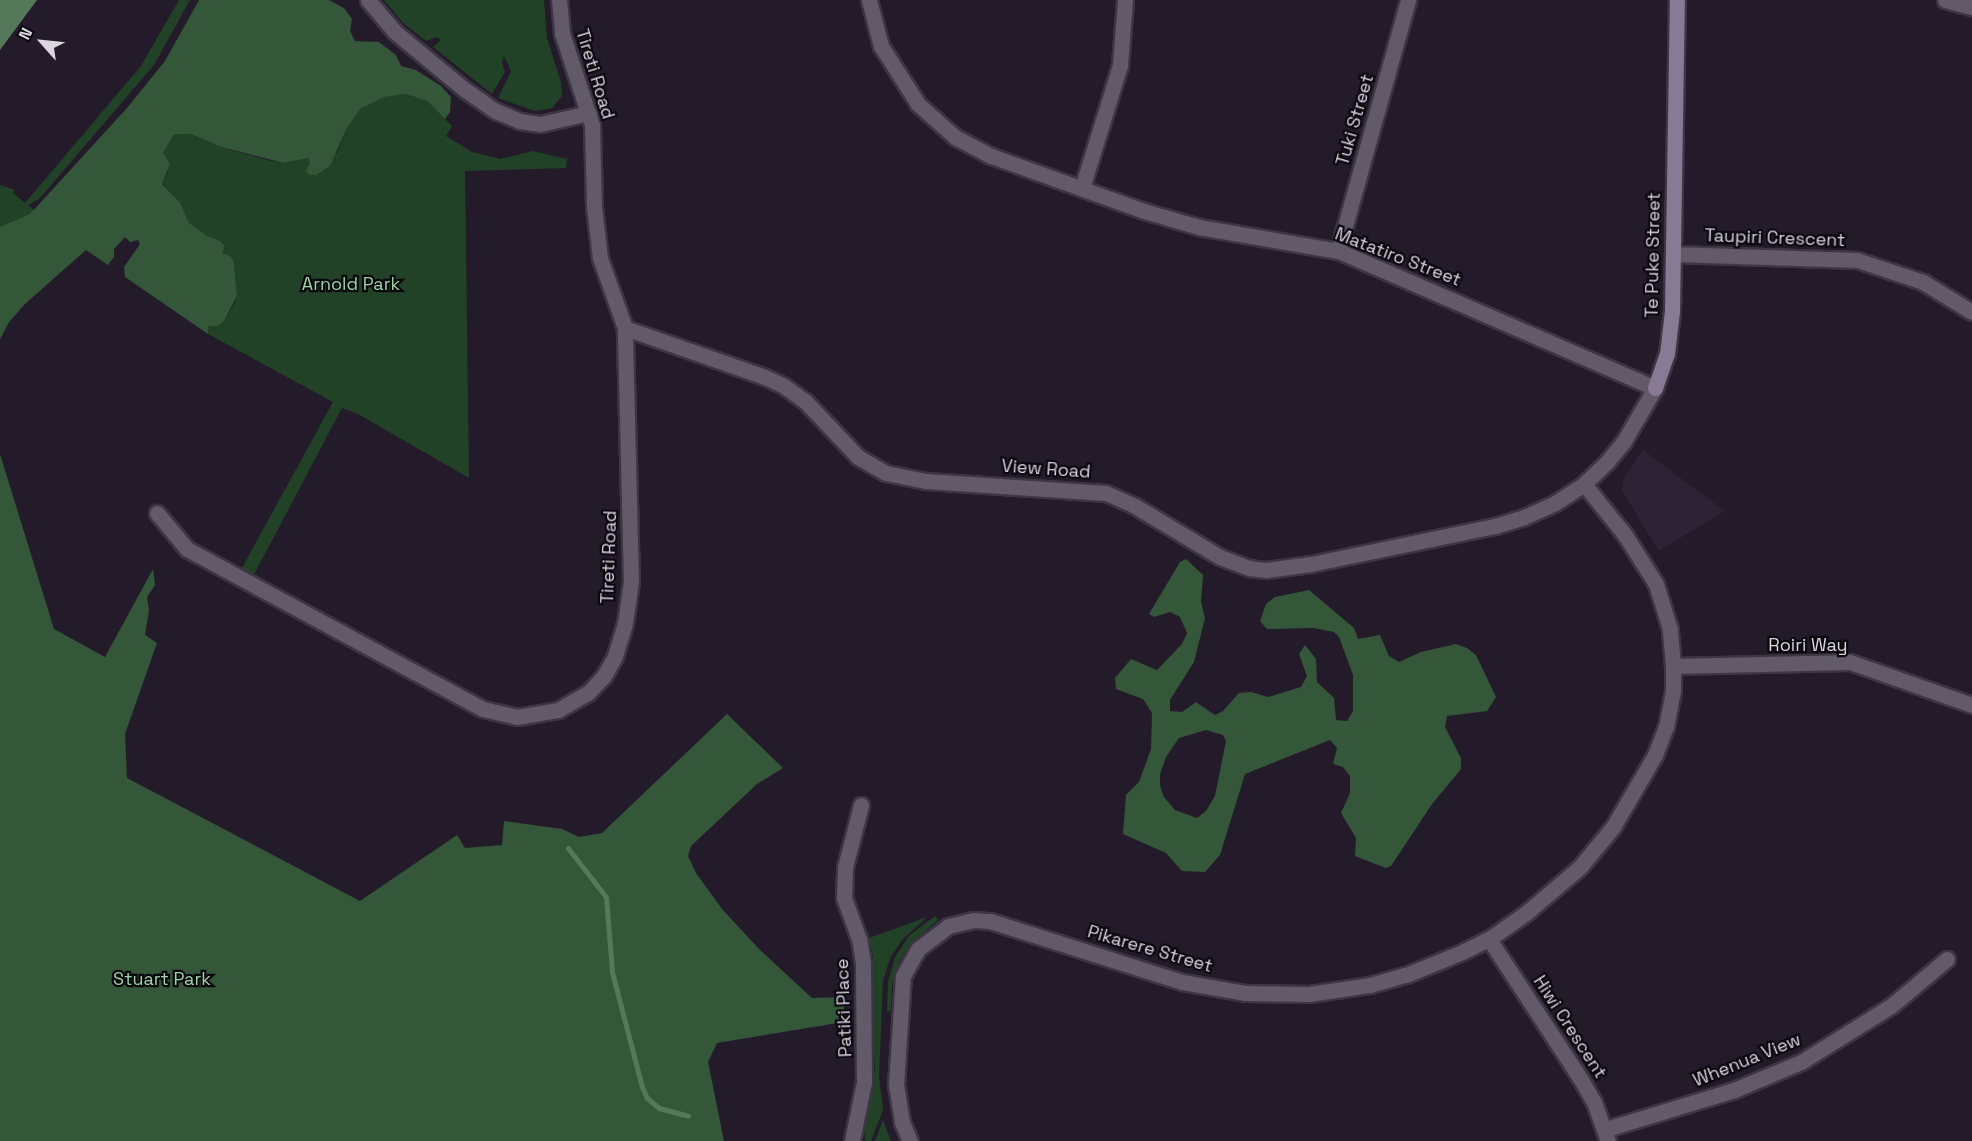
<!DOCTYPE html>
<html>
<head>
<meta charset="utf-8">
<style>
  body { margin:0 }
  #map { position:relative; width:1972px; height:1141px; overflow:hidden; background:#241b2a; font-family:"Space Grotesk",sans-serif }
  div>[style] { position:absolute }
  .built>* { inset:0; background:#2e2236 }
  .green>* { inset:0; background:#214226 }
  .forest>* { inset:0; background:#345639 }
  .water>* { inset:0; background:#56785a }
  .stream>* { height:5px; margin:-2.5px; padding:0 2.5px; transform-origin:2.5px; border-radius:2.5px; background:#56785a }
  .roads { filter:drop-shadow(2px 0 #3e3543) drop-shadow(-2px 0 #3e3543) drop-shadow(0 2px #3e3543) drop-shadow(0 -2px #3e3543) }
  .street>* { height:15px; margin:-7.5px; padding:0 7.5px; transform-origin:7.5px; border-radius:7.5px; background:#625969 }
  .secondary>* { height:15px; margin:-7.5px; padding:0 7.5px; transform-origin:7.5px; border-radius:7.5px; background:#887a94 }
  span { translate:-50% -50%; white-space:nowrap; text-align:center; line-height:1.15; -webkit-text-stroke:4.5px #0b070e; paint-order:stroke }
  .street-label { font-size:18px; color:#dbd5e0 }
  .park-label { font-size:18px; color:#9cd5a3 }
  .north { position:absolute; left:12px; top:12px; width:60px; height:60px; -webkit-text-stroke:4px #0b070e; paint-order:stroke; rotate:297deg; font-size:16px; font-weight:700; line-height:24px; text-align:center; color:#dbd5e0 }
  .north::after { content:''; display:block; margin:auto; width:21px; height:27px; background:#dbd5e0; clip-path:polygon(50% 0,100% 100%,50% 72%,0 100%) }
</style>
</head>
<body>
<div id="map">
  <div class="built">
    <div style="clip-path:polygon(1643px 450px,1725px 511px,1659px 551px,1622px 491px,1624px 477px)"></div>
  </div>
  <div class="green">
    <div style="clip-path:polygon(179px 0,190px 0,154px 65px,39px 199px,28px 205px,60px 229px,0 339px,0 185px,15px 190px,13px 193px,25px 203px,141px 66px)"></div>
    <div style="clip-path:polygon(384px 0,544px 0,547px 38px,561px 82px,562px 96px,552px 108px,535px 111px,498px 98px,511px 71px,504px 56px,502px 63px,505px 72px,492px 94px,433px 47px,441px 40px,437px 37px,426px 41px,403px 23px)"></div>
    <div style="clip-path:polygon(406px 94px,427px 101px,452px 126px,446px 136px,472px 152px,501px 159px,533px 151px,567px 159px,566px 168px,465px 171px,469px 478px,358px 414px,342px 408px,249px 584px,237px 577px,333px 402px,208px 334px,209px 326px,224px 321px,235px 302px,237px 296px,234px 262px,222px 253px,225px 246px,220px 241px,207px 237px,189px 223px,180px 202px,162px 183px,168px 171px,163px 153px,173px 134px,191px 134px,221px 147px,267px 160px,284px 163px,308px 158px,310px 163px,337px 153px,346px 130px,360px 109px,384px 96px)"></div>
    <div style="clip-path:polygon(935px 916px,938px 920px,912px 942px,899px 962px,892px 987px,891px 1010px,887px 1013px,888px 982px,895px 957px,909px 936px)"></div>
    <div style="clip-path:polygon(927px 917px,902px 940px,890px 958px,883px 981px,879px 1076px,883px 1110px,871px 1141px,865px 1141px,864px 1126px,875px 1068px,871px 1018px,873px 957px,869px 938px)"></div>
    <div style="clip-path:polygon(883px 1120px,891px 1141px,875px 1141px)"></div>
  </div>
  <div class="forest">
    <div style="clip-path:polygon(199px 0,329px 0,344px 8px,352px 19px,350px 31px,355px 41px,379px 42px,396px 55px,401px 66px,416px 70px,441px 86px,451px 97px,450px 112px,445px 119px,427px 101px,406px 94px,384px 97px,360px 109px,346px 130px,330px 166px,316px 175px,309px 175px,306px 171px,310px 163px,308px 158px,284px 163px,221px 147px,191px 134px,174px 134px,163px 153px,170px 164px,162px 184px,180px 202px,189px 223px,207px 236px,220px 241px,225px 246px,222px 253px,230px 256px,234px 262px,237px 296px,224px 321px,218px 326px,209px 326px,208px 334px,125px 277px,124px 267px,140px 244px,138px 240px,130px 242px,125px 237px,114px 249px,114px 257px,108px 265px,86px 250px,25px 304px,9px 322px,0 339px,0 227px,30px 214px,127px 108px,165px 61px)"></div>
    <div style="clip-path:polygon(0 454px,54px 629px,105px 657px,153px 569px,155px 585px,147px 597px,149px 610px,145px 635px,157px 643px,125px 734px,127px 778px,360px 901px,457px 835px,465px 848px,502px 845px,504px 821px,562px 829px,579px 837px,602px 833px,727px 714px,783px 768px,757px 784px,691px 846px,688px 856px,696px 873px,722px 909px,759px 949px,812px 998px,844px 997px,844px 1022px,717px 1043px,708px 1062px,724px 1141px,0 1141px)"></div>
    <div style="clip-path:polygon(evenodd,1186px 559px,1203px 575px,1201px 602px,1205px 618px,1194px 662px,1170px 700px,1170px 711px,1182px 712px,1196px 702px,1215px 715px,1223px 711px,1239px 693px,1251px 692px,1268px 697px,1301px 687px,1307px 676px,1299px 654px,1305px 645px,1316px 659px,1317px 682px,1334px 698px,1336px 720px,1347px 721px,1353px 711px,1353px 675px,1339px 637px,1334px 632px,1313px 628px,1267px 629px,1260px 621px,1266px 604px,1275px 597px,1309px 590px,1354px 628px,1358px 639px,1380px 635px,1389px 656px,1399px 662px,1421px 652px,1456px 644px,1467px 648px,1476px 655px,1496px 697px,1487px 711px,1447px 716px,1445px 727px,1461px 758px,1461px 769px,1432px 804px,1391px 866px,1386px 868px,1355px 856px,1356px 838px,1341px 813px,1350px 793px,1350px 776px,1343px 767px,1333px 764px,1337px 748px,1330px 740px,1245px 774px,1220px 855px,1205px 872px,1182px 871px,1166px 853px,1123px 834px,1126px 795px,1139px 782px,1151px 749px,1152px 713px,1143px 699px,1116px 689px,1115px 678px,1131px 659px,1157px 670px,1182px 644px,1187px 633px,1180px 617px,1170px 612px,1154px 617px,1149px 614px,1180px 562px,1186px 559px,1206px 730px,1223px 735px,1226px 741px,1215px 796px,1206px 811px,1197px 818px,1175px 810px,1164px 797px,1160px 786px,1160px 774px,1166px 757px,1179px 738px,1206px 730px)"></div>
  </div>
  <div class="water">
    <div style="clip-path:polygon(0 0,37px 0,0 50px)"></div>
  </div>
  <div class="stream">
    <div style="left:568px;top:848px;width:62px;rotate:52.2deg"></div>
    <div style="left:606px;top:897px;width:75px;rotate:85.4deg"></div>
    <div style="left:612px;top:972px;width:119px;rotate:75.4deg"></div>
    <div style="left:642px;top:1087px;width:12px;rotate:66deg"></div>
    <div style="left:647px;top:1098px;width:16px;rotate:40deg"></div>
    <div style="left:659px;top:1108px;width:30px;rotate:15deg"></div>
  </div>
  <div class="roads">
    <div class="street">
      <div style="left:368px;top:0;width:42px;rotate:49.8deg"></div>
      <div style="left:395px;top:32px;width:89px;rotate:39.6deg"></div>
      <div style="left:464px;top:89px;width:39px;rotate:35deg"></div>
      <div style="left:496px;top:111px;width:26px;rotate:23deg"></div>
      <div style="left:520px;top:121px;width:20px;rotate:9deg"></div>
      <div style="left:540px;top:124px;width:50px;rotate:-12.7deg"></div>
      <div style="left:1945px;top:0;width:28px;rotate:15deg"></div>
      <div style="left:1082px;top:188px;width:129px;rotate:-72.8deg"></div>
      <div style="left:1120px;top:65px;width:65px;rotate:-85.6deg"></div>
      <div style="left:1338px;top:251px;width:261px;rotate:-74.4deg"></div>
      <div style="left:1674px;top:254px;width:183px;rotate:1.9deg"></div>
      <div style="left:1857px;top:260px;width:70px;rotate:18.4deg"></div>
      <div style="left:1923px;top:282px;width:57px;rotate:31.5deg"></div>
      <div style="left:625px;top:328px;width:148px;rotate:19.3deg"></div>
      <div style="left:765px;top:377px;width:21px;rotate:25deg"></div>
      <div style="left:784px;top:386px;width:26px;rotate:36deg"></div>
      <div style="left:805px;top:401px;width:77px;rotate:46.6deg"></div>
      <div style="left:858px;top:457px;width:32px;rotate:30deg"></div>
      <div style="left:886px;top:473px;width:41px;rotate:11.3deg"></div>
      <div style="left:926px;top:481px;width:180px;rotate:3.8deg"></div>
      <div style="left:1106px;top:493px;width:32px;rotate:24deg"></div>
      <div style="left:1135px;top:506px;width:99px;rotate:31deg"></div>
      <div style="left:1220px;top:557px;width:31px;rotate:21deg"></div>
      <div style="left:1249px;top:568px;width:17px;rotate:7deg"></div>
      <div style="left:1266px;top:570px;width:45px;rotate:-7.6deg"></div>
      <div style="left:1311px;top:564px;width:188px;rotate:-11.7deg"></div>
      <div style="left:1495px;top:526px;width:30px;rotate:-17deg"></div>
      <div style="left:1524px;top:517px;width:34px;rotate:-24deg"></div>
      <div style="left:1555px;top:503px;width:35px;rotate:-33deg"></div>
      <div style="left:1584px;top:484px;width:32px;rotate:-44deg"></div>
      <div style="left:1607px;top:462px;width:27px;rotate:-51deg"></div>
      <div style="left:1624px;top:441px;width:61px;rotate:-59.7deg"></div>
      <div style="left:1655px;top:388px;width:345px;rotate:-156.6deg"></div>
      <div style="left:1338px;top:251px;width:141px;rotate:-170.2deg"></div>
      <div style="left:1199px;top:227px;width:57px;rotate:-163.8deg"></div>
      <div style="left:1144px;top:211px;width:163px;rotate:-160.2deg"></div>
      <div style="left:991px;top:156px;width:41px;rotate:-152.2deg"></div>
      <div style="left:955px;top:137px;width:50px;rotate:-138.3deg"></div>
      <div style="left:918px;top:104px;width:69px;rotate:-122.5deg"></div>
      <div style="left:881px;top:46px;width:48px;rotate:-104.6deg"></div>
      <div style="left:157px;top:513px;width:47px;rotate:50.2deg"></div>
      <div style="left:187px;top:549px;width:336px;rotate:28.4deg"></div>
      <div style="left:483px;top:709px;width:35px;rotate:13deg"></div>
      <div style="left:517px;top:717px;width:42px;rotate:-9.7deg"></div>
      <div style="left:558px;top:710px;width:34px;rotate:-30deg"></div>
      <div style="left:588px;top:693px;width:23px;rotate:-47deg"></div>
      <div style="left:604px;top:676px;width:23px;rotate:-61deg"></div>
      <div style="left:615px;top:656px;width:34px;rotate:-73deg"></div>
      <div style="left:625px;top:623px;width:41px;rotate:-81.7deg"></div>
      <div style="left:631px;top:582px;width:254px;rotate:-91.4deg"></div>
      <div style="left:625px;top:328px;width:74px;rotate:-109.7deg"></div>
      <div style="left:600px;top:258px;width:51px;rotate:-96.7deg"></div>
      <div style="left:594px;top:207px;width:82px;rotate:-91.4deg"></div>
      <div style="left:592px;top:125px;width:97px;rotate:-108.1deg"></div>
      <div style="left:562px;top:33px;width:33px;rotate:-95deg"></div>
      <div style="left:1673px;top:666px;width:177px;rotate:-1.3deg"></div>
      <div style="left:1850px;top:662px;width:129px;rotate:19.4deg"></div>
      <div style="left:1489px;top:939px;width:166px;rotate:56.8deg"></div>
      <div style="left:1580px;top:1078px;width:28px;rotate:60deg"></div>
      <div style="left:1594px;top:1102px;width:41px;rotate:70.3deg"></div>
      <div style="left:1606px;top:1129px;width:134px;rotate:-16.9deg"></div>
      <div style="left:1734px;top:1090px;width:73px;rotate:-22.7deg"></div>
      <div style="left:1801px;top:1062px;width:106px;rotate:-31.9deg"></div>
      <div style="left:1891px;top:1006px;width:73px;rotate:-40deg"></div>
      <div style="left:852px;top:1141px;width:60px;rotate:-78.5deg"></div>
      <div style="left:864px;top:1082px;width:119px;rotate:-90.5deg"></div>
      <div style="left:863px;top:963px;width:24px;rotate:-99deg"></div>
      <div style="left:859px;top:939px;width:44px;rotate:-110.1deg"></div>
      <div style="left:844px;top:898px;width:31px;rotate:-88deg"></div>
      <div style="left:845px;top:867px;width:64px;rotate:-75.5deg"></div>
      <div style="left:910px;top:1141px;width:21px;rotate:-113deg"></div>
      <div style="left:902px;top:1122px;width:36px;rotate:-99deg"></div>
      <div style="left:896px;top:1086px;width:110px;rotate:-86.4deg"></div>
      <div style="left:903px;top:976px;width:31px;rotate:-61deg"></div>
      <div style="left:918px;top:949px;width:38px;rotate:-37deg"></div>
      <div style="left:948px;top:926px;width:27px;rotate:-13deg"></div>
      <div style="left:974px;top:920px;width:16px;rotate:4deg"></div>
      <div style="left:990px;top:921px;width:201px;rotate:17.6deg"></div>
      <div style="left:1182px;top:982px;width:65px;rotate:9.8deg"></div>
      <div style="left:1246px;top:993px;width:63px;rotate:0.9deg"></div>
      <div style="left:1309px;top:994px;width:62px;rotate:-8.4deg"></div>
      <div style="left:1370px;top:985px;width:37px;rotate:-16deg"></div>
      <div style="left:1406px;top:975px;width:61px;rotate:-22.3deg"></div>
      <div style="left:1462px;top:952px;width:30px;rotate:-26deg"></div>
      <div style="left:1489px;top:939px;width:45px;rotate:-35.1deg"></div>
      <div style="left:1526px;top:913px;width:71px;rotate:-40.4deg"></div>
      <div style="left:1580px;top:867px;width:52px;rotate:-50.5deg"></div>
      <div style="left:1613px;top:827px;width:83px;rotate:-59.7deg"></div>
      <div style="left:1655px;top:755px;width:30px;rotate:-69deg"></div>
      <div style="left:1666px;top:727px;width:37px;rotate:-79deg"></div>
      <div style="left:1673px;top:691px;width:25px;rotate:-90deg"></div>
      <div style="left:1673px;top:666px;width:37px;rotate:-95deg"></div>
      <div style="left:1670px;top:629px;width:47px;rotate:-107.3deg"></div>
      <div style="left:1656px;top:584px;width:58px;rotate:-122.3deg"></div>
      <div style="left:1625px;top:535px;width:65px;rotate:-128.8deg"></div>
    </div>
    <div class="secondary">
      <div style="left:1655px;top:388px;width:36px;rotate:-71deg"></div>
      <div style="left:1667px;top:354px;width:43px;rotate:-83.4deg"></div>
      <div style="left:1672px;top:311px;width:311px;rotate:-89.1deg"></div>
    </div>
  </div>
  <div class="street-label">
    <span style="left:595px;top:74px;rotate:73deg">Tireti Road</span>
    <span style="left:1355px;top:120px;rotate:-74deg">Tuki Street</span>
    <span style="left:1775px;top:238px;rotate:2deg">Taupiri Crescent</span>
    <span style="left:1653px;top:255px;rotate:-89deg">Te Puke Street</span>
    <span style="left:1398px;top:257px;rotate:21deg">Matatiro Street</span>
    <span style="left:1046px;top:469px;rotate:4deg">View Road</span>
    <span style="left:609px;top:557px;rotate:-88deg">Tireti Road</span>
    <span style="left:1808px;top:645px">Roiri Way</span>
    <span style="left:1150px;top:949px;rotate:16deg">Pikarere Street</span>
    <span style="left:844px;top:1008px;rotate:-92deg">Patiki Place</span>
    <span style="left:1570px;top:1027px;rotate:57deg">Hiwi Crescent</span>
    <span style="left:1747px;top:1060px;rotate:-22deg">Whenua View</span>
  </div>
  <div class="park-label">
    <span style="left:351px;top:284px">Arnold Park</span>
    <span style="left:162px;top:979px">Stuart Park</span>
  </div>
  <div class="north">N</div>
</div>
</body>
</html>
